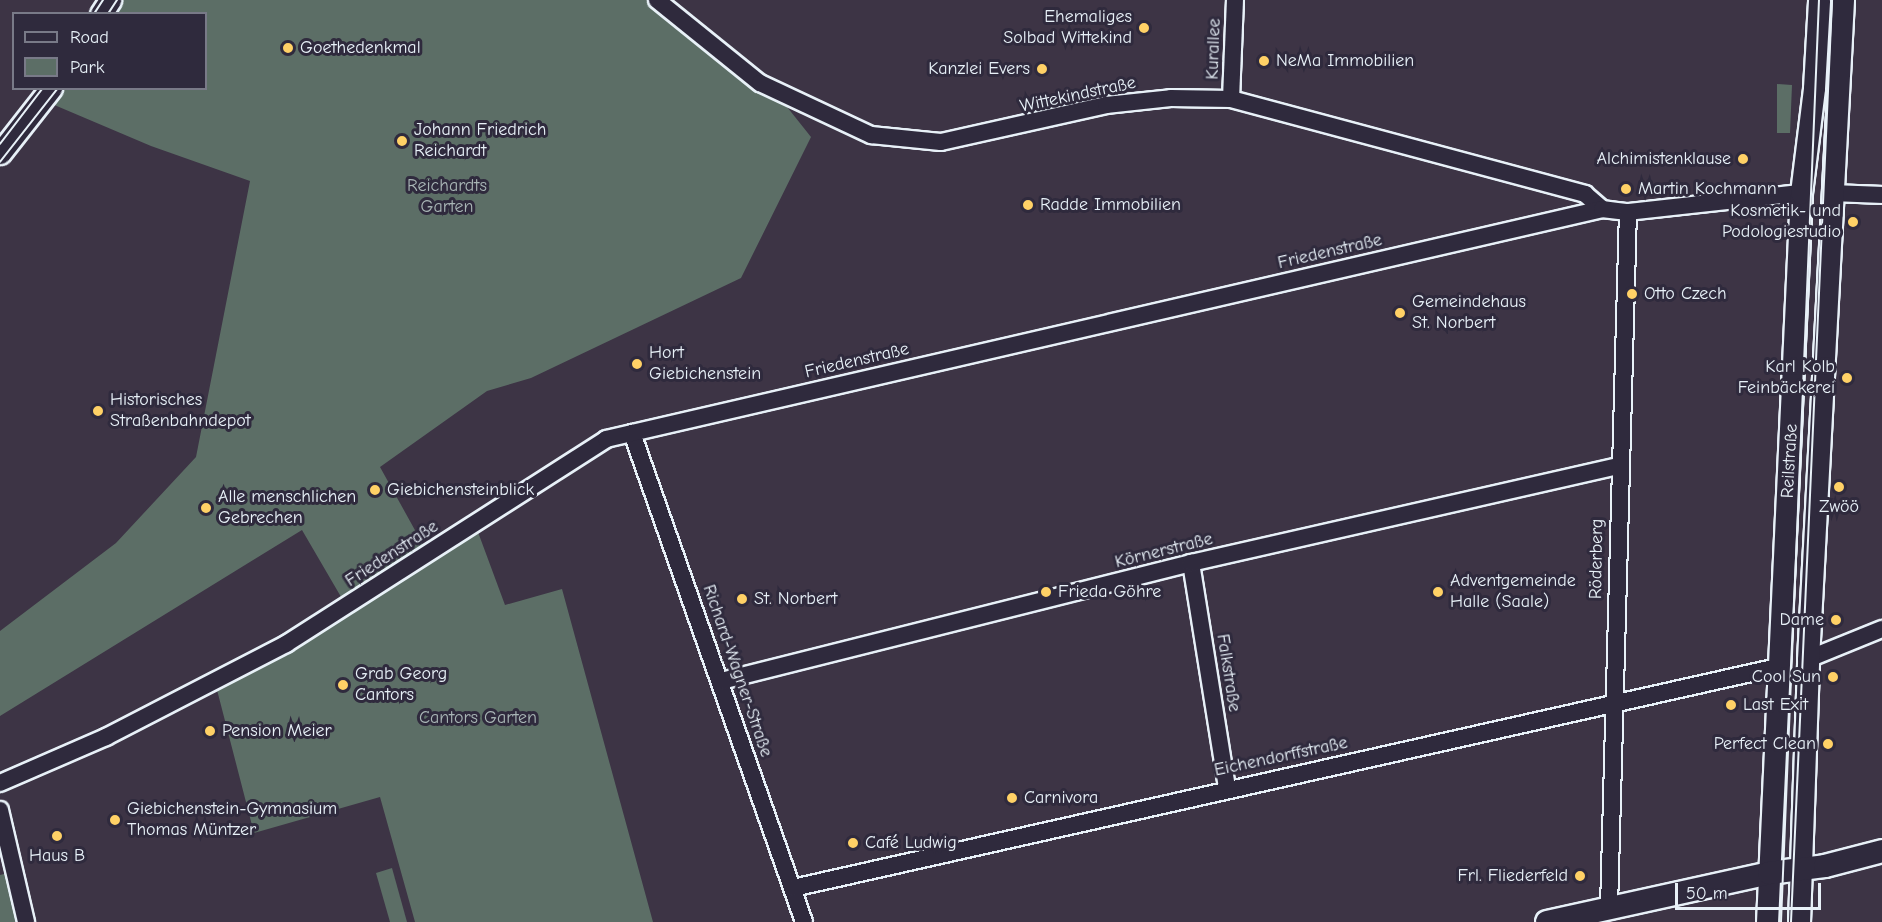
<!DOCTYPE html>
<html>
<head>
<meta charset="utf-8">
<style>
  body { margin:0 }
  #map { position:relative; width:1882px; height:922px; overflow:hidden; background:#3d3445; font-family:"Comic Neue",sans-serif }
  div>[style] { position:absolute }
  .green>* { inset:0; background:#5c6e66 }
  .roads { filter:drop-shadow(2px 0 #e8f1f8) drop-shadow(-2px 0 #e8f1f8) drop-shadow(0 2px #e8f1f8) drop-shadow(0 -2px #e8f1f8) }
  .minor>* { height:16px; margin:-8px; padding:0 8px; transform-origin:8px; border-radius:8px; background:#2f2a3d }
  .tertiary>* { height:21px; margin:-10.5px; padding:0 10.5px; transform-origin:10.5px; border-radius:10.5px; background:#2f2a3d }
  .secondary>* { height:22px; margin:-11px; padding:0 11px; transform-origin:11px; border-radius:11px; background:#2f2a3d }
  .tram>* { height:1.5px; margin:-0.75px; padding:0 0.75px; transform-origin:0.75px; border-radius:0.75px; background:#e8f1f8 }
  .dots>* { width:16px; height:16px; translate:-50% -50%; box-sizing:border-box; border:3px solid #2f2a3d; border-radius:50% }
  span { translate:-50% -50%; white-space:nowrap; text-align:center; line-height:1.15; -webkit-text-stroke:6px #2f2a3d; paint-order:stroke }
  .poi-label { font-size:18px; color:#e8f1f8 }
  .right { translate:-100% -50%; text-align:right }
  .left { translate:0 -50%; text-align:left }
  .street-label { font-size:18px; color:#e8f1f8 }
  .park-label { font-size:18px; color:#a9b6b6 }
  .legend { position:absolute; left:12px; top:12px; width:195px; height:78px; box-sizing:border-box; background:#2f2a3d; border:2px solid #797a88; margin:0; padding:8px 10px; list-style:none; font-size:18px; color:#e8f1f8 }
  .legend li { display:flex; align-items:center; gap:12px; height:30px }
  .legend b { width:30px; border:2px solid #797a88 }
  .scale { position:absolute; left:1675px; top:883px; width:146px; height:27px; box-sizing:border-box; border:3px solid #e8f1f8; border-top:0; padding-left:8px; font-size:18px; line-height:21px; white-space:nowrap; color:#e8f1f8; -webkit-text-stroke:4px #2f2a3d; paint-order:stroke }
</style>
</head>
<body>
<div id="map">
  <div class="green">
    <div style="clip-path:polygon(116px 0,661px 0,760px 73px,811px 137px,741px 278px,531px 378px,487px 391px,380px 467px,426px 550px,344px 602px,302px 530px,0 716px,0 631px,116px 543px,196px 457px,250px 181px,151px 146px,52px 104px,61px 89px,206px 88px,206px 14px,108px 13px)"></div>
    <div style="clip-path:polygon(1777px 84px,1792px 85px,1790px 133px,1777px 133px)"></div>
    <div style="clip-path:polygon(475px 524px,505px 605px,562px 589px,653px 922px,415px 922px,380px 797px,254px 833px,216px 686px)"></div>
    <div style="clip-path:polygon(392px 868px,407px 922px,390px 922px,376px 873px)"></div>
    <div style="clip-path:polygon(8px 873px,20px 922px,0 922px,0 875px)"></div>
  </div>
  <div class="roads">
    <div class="minor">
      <div style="left:657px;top:0;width:132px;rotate:38.9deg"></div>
      <div style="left:760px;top:83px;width:123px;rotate:25.1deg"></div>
      <div style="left:871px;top:135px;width:70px;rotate:5.7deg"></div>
      <div style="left:941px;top:142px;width:169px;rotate:-12.6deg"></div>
      <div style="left:1106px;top:105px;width:65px;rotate:-6.1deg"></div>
      <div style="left:1171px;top:98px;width:60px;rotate:1deg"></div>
      <div style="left:1231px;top:99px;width:367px;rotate:15deg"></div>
      <div style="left:1585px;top:194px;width:23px;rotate:41deg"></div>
      <div style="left:1231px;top:99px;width:99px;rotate:-87.7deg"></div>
      <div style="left:1833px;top:193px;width:49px;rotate:2.3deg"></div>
      <div style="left:632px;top:433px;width:518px;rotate:70.62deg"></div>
      <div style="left:1191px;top:563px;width:229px;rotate:80.9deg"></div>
      <div style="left:1808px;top:659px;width:80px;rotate:-22.1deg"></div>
      <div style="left:721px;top:681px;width:485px;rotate:-14.1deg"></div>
      <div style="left:1191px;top:563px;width:439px;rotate:-12.8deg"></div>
      <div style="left:0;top:783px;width:116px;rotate:-23.5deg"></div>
      <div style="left:106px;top:737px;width:203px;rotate:-27.3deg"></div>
      <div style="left:286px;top:644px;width:380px;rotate:-32.6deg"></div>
      <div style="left:606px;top:439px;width:1022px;rotate:-13deg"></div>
      <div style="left:1602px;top:209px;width:26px;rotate:7deg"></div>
      <div style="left:1628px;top:212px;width:174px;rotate:-6.3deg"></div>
      <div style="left:0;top:810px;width:115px;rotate:76.9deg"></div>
      <div style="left:793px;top:888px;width:1009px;rotate:-12.65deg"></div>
      <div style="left:1609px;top:908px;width:696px;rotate:-88.44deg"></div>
    </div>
    <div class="tertiary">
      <div style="left:101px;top:14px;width:17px;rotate:-57deg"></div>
      <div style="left:0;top:153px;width:83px;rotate:-51.9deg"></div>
      <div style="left:1767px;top:922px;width:730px;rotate:-87.33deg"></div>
      <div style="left:1801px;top:193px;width:106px;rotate:-82.9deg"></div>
      <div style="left:1814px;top:88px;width:88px;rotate:-86.7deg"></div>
      <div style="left:1799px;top:922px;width:263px;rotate:-88deg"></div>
      <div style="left:1808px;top:659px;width:660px;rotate:-86.96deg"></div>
    </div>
    <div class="secondary">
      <div style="left:1547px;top:922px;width:227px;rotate:-12.4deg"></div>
      <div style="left:1769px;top:873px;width:56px;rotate:-7.1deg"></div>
      <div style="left:1825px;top:866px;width:59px;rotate:-14.7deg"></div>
    </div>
  </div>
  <div class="tram">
    <div style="left:94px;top:14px;width:17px;rotate:-57deg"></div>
    <div style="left:108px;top:14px;width:17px;rotate:-57deg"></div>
    <div style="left:0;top:144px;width:71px;rotate:-52.5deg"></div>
    <div style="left:0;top:162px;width:94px;rotate:-51.9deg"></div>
    <div style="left:1781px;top:922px;width:923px;rotate:-87.64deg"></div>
    <div style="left:1791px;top:922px;width:923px;rotate:-87.45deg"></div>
  </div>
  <div class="dots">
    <div style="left:1144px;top:28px;background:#ffd166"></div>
    <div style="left:288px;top:48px;background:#ffd166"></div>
    <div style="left:1264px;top:61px;background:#ffd166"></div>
    <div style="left:1042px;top:69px;background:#ffd166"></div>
    <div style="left:402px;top:141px;background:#ffd166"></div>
    <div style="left:1743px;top:159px;background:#ffd166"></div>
    <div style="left:1626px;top:189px;background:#ffd166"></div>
    <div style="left:1028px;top:205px;background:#ffd166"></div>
    <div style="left:1853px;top:222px;background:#ffd166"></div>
    <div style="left:1632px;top:294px;background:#ffd166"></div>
    <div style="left:1400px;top:313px;background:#ffd166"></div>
    <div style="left:637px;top:364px;background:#ffd166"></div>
    <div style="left:1847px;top:378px;background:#ffd166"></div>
    <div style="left:98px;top:411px;background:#ffd166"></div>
    <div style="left:1839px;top:487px;background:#ffd166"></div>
    <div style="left:375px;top:490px;background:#ffd166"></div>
    <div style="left:206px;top:508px;background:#ffd166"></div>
    <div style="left:1046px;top:592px;background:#ffd166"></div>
    <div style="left:1438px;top:592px;background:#ffd166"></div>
    <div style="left:742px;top:599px;background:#ffd166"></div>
    <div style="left:1836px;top:620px;background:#ffd166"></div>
    <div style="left:1833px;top:677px;background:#ffd166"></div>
    <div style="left:343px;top:685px;background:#ffd166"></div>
    <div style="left:1731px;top:705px;background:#ffd166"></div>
    <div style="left:210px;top:731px;background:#ffd166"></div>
    <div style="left:1828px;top:744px;background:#ffd166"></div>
    <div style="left:1012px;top:798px;background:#ffd166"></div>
    <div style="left:115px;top:820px;background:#ffd166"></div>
    <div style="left:57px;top:836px;background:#ffd166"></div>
    <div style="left:853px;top:843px;background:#ffd166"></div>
    <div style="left:1580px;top:876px;background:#ffd166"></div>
  </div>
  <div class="poi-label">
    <span class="right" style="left:1132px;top:28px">Ehemaliges<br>Solbad Wittekind</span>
    <span class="left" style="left:300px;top:48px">Goethedenkmal</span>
    <span class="left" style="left:1276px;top:61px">NeMa Immobilien</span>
    <span class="right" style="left:1030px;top:69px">Kanzlei Evers</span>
    <span class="left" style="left:414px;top:141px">Johann Friedrich<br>Reichardt</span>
    <span class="right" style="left:1731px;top:159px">Alchimistenklause</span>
    <span class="left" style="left:1638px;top:189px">Martin Kochmann</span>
    <span class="left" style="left:1040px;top:205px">Radde Immobilien</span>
    <span class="right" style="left:1841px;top:222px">Kosmetik- und<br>Podologiestudio</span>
    <span class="left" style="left:1644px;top:294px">Otto Czech</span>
    <span class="left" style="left:1412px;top:313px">Gemeindehaus<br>St. Norbert</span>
    <span class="left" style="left:649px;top:364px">Hort<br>Giebichenstein</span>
    <span class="right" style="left:1835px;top:378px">Karl Kolb<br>Feinbäckerei</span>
    <span class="left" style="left:110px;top:411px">Historisches<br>Straßenbahndepot</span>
    <span class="left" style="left:387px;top:490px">Giebichensteinblick</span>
    <span class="left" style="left:218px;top:508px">Alle menschlichen<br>Gebrechen</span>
    <span style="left:1839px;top:507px">Zwöö</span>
    <span class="left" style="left:1450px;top:592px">Adventgemeinde<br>Halle (Saale)</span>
    <span class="left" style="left:1058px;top:592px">Frieda Göhre</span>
    <span class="left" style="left:754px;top:599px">St. Norbert</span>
    <span class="right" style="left:1824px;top:620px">Dame</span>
    <span class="left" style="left:355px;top:685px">Grab Georg<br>Cantors</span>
    <span class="right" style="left:1821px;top:677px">Cool Sun</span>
    <span class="left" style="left:1743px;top:705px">Last Exit</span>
    <span class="left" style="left:222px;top:731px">Pension Meier</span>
    <span class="right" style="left:1816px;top:744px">Perfect Clean</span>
    <span class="left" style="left:1024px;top:798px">Carnivora</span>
    <span class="left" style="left:127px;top:820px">Giebichenstein-Gymnasium<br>Thomas Müntzer</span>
    <span class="left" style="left:865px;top:843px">Café Ludwig</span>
    <span style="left:57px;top:856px">Haus B</span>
    <span class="right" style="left:1568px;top:876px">Frl. Fliederfeld</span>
  </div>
  <div class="street-label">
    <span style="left:1214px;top:49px;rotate:-88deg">Kurallee</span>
    <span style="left:1078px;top:95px;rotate:-12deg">Wittekindstraße</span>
    <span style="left:1330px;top:252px;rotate:-13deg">Friedenstraße</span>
    <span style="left:857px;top:361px;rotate:-13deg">Friedenstraße</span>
    <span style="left:1790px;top:461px;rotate:-87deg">Reilstraße</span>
    <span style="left:1164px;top:551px;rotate:-14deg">Körnerstraße</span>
    <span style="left:392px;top:554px;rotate:-33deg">Friedenstraße</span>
    <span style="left:1597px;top:559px;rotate:-89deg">Röderberg</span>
    <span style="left:737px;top:671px;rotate:71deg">Richard-Wagner-Straße</span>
    <span style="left:1228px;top:673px;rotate:81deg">Falkstraße</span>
    <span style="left:1281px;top:757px;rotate:-12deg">Eichendorffstraße</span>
  </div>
  <div class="park-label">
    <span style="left:447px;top:197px">Reichardts<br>Garten</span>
    <span style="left:478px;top:718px">Cantors Garten</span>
  </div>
  <ul class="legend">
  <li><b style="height:8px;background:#2f2a3d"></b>Road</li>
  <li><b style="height:16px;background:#5c6e66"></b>Park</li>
  </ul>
  <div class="scale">50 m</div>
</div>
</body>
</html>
